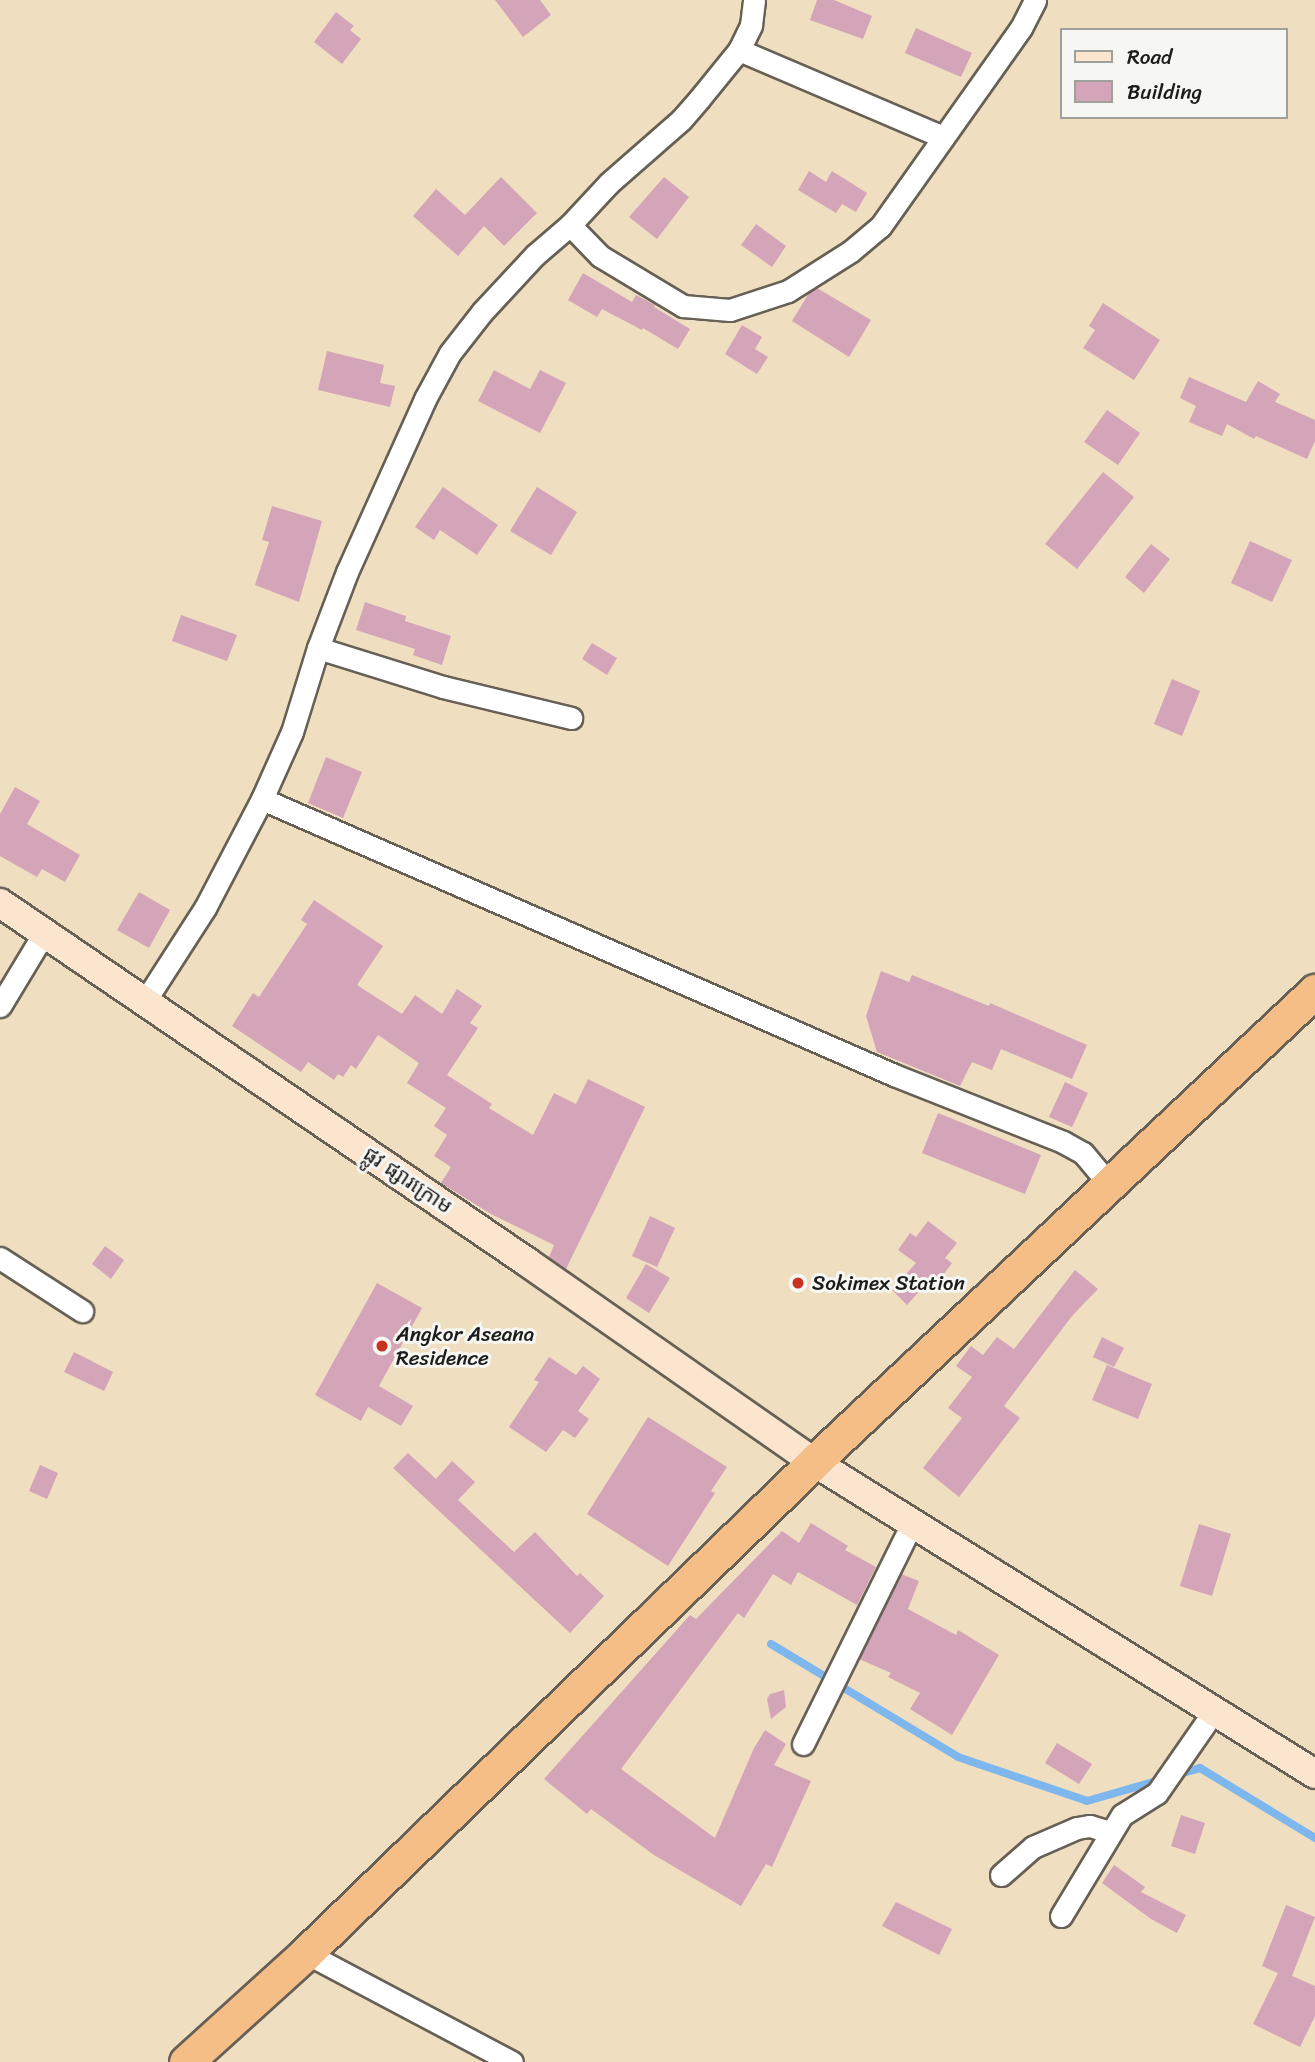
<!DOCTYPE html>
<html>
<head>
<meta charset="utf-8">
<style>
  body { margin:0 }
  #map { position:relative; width:1315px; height:2062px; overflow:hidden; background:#efdfc0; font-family:Sriracha,"Noto Sans Khmer",sans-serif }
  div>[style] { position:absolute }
  .stream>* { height:8px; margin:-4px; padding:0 4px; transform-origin:4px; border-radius:4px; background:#7eb6ee }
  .building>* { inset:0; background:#d4a4b8 }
  .roads { filter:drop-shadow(2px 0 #666055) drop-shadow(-2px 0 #666055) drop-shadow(0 2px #666055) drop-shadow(0 -2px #666055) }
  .minor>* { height:21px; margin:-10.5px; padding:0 10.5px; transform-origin:10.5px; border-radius:10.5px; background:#fff }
  .secondary>* { height:28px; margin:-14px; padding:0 14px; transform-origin:14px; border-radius:14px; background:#fbe5cf }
  .trunk>* { height:33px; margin:-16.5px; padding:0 16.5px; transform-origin:16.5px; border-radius:16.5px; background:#f6be87 }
  .dots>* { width:19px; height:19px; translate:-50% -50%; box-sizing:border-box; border:4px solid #f6f6f2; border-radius:50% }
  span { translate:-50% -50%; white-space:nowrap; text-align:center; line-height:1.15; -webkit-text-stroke:6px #f6f6f2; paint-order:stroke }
  .street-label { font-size:21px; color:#1c1c1c }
  .poi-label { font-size:21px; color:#1c1c1c }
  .left { translate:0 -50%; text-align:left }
  .legend { position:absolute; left:1060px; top:28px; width:228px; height:91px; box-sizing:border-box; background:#f6f6f2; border:2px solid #9f9f9c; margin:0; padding:9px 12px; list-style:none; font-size:21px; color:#1c1c1c }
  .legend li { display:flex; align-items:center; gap:14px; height:35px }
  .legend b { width:35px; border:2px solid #9f9f9c }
</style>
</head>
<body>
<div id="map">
  <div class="stream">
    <div style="left:771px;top:1644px;width:218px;rotate:31.1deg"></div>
    <div style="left:958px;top:1757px;width:136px;rotate:18.8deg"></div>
    <div style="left:1087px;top:1801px;width:76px;rotate:-16deg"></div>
    <div style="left:1176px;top:1775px;width:25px;rotate:-16deg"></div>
    <div style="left:1200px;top:1768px;width:135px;rotate:31.3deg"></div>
  </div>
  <div class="building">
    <div style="clip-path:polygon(495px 0,540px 0,551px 15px,523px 37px)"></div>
    <div style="clip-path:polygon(817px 0,834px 0,872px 16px,863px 39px,810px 20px)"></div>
    <div style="clip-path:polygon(336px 12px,354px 26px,350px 30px,361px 39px,342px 64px,314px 42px)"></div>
    <div style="clip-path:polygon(916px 28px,972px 53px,961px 77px,905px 53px)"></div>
    <div style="clip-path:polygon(809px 171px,826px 182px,832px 171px,867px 193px,856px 212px,842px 204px,836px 213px,798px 190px)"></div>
    <div style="clip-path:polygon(501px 177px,537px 213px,504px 246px,484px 226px,458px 256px,413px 216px,436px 189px,465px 215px)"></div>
    <div style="clip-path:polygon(664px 177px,689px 197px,657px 239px,629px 217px)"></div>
    <div style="clip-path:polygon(756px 224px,786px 246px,772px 267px,741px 245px)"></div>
    <div style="clip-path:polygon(583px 273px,632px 302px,636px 295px,655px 305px,654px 307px,690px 329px,678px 349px,643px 328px,642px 330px,602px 309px,597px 317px,568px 300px)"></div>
    <div style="clip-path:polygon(817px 288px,871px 320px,849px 357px,792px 321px,809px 293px)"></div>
    <div style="clip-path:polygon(1103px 303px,1160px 340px,1134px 380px,1083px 348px,1095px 330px,1089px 326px)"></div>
    <div style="clip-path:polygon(742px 325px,762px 337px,755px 349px,768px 357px,757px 374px,725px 354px)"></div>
    <div style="clip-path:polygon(327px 351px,384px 365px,380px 383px,395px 386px,390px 407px,318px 390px)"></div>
    <div style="clip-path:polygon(494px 370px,530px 389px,540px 370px,566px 383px,540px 433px,478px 401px)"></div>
    <div style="clip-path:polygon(1189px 377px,1246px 402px,1258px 381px,1280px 394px,1275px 402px,1315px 420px,1315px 441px,1307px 459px,1256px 436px,1254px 439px,1227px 424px,1222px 436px,1189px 422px,1196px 406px,1180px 398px)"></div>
    <div style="clip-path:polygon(1107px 410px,1140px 433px,1118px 465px,1084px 442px)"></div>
    <div style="clip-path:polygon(1103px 472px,1134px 497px,1077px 569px,1045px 544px)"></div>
    <div style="clip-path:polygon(443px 487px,498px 525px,477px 555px,440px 530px,434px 540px,415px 527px)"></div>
    <div style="clip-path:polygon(537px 487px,577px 512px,551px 555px,510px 531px)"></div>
    <div style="clip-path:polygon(272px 506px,322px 521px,299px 602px,255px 585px,269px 542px,262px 540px)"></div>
    <div style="clip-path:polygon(1250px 541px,1292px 560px,1272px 602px,1231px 583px)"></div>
    <div style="clip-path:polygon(1151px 544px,1170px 559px,1144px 593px,1125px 577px)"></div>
    <div style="clip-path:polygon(365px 602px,406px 616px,405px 621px,451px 636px,442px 665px,413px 655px,415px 649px,356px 630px)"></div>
    <div style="clip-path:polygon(181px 615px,237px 635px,227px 661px,172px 641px)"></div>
    <div style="clip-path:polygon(592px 643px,617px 658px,607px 675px,582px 659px)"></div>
    <div style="clip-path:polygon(1172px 679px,1200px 691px,1182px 736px,1154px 724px)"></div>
    <div style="clip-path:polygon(326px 757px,362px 772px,343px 818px,308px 803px)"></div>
    <div style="clip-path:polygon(15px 787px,40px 801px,27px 824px,80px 855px,65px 882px,42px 869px,37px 877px,0 856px,0 814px)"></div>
    <div style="clip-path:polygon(139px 892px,170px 910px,149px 948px,117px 930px)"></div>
    <div style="clip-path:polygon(314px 900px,383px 946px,357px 985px,402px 1014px,415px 995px,442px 1014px,457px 989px,482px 1006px,470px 1023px,478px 1028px,447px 1075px,492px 1104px,489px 1108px,533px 1135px,554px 1093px,576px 1104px,588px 1079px,645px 1107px,566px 1269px,549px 1257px,554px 1245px,491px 1214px,441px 1183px,451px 1167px,434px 1156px,447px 1135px,434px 1126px,446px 1108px,407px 1083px,419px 1063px,378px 1035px,356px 1069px,351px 1065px,343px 1077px,338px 1074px,334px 1080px,308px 1062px,301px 1072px,232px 1026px,253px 993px,259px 997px,307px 924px,301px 920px)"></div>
    <div style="clip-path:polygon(881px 971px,909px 982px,912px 975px,989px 1006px,990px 1003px,1087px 1045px,1072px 1079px,1001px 1049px,992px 1070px,972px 1062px,960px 1086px,877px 1052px,866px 1016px)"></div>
    <div style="clip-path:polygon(1065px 1082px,1088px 1093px,1072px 1127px,1049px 1117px)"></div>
    <div style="clip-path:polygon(938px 1113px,1041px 1155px,1025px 1194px,922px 1153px)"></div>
    <div style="clip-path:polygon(650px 1216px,675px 1228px,657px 1267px,632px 1256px)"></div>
    <div style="clip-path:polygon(928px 1221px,957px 1243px,945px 1258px,952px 1263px,940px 1279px,934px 1275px,907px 1305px,892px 1290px,916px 1263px,898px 1250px,910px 1233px,916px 1237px)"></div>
    <div style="clip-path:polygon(105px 1246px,124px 1260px,111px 1279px,92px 1264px)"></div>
    <div style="clip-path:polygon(646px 1264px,670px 1278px,649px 1313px,626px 1298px)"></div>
    <div style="clip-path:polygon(1075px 1270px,1098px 1289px,1072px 1316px,1004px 1406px,1020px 1418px,959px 1497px,923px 1468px,962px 1418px,948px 1408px,972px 1377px,956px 1366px,971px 1346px,983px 1355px,997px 1337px,1014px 1349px)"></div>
    <div style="clip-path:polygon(377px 1283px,422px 1308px,379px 1386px,413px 1406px,401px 1426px,368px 1407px,361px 1421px,315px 1395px)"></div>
    <div style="clip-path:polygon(1102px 1337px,1124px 1348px,1114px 1367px,1093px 1357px)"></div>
    <div style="clip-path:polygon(74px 1352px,113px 1372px,104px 1391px,64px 1372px)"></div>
    <div style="clip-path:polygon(549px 1357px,576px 1375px,583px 1366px,600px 1379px,578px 1411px,589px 1419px,575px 1438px,563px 1430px,546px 1452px,509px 1427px,539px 1382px,534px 1380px)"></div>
    <div style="clip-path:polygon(1107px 1365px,1152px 1384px,1138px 1419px,1092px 1400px)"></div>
    <div style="clip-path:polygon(648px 1417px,727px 1467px,711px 1491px,715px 1493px,668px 1566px,587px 1514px)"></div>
    <div style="clip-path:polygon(408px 1453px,436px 1479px,452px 1461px,475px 1482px,458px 1500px,514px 1552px,535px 1532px,577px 1576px,580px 1573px,604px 1596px,570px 1633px,393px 1468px)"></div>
    <div style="clip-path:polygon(40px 1465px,58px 1473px,47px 1499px,29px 1491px)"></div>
    <div style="clip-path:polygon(811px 1523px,848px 1546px,845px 1550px,876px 1567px,857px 1605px,798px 1572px,791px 1585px,773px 1574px,744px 1618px,738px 1613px,621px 1769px,715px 1838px,754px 1748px,765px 1730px,786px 1744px,774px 1765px,811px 1781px,772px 1867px,766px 1864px,741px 1906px,654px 1855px,591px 1809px,587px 1814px,544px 1779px,690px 1615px,696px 1619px,782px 1531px,799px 1543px)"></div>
    <div style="clip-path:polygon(1199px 1524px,1231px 1534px,1212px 1596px,1180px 1586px)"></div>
    <div style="clip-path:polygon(901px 1574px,919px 1581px,908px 1609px,956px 1635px,958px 1630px,999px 1655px,952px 1735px,910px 1709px,920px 1693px,888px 1677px,891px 1673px,859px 1659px)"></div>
    <div style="clip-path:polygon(784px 1690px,786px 1707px,771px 1719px,767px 1699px,770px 1694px)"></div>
    <div style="clip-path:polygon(1057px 1743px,1092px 1764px,1079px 1784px,1045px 1763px)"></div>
    <div style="clip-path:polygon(1181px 1815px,1205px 1823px,1195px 1854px,1171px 1846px)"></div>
    <div style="clip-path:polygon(1114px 1865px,1145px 1887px,1141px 1892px,1186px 1915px,1177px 1933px,1151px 1919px,1102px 1883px)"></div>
    <div style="clip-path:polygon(896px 1902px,952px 1929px,939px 1955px,882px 1926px)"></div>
    <div style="clip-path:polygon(1286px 1905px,1315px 1917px,1292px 1976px,1315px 1986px,1315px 2016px,1300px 2047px,1253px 2024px,1278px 1973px,1262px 1966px)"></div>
  </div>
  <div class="roads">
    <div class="minor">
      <div style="left:739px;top:50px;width:222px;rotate:23.1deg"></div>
      <div style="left:570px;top:225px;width:43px;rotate:45.9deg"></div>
      <div style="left:600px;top:256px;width:97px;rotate:31.1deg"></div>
      <div style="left:683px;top:306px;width:47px;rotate:4.9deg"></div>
      <div style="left:730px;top:310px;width:61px;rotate:-18.1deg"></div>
      <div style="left:788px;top:291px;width:75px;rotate:-32.4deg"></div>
      <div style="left:851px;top:251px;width:38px;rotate:-40deg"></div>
      <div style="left:880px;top:227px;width:244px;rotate:-54.7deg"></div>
      <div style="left:1021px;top:28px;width:31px;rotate:-63deg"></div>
      <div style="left:318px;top:648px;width:131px;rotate:17.3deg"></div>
      <div style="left:443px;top:687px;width:132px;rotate:13.6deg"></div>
      <div style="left:262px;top:799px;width:690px;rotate:23.59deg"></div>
      <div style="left:894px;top:1075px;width:182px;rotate:21.6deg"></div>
      <div style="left:1063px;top:1142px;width:23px;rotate:29deg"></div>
      <div style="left:1083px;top:1153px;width:40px;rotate:50deg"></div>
      <div style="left:145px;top:1001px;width:111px;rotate:-57.2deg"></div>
      <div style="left:205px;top:908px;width:123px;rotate:-62.4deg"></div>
      <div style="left:262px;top:799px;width:73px;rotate:-65.9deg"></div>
      <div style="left:292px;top:732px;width:88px;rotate:-72.8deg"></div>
      <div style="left:318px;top:648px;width:81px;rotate:-69.1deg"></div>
      <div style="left:347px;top:572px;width:190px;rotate:-65.7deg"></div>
      <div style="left:425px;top:399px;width:52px;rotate:-61.5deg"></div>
      <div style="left:450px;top:353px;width:52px;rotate:-52deg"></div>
      <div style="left:482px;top:312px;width:78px;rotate:-47.1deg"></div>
      <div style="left:535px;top:255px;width:46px;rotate:-40.6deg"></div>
      <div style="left:570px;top:225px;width:57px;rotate:-47.1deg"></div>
      <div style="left:609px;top:183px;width:96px;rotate:-41.2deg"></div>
      <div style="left:681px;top:120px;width:29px;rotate:-49deg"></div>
      <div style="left:700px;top:98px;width:62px;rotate:-50.9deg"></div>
      <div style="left:739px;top:50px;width:28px;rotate:-64deg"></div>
      <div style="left:751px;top:25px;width:25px;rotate:-83deg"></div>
      <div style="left:0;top:1006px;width:85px;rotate:-58.9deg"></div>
      <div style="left:0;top:1258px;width:98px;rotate:32.9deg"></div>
      <div style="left:803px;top:1744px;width:246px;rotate:-63.7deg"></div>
      <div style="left:1001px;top:1875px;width:43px;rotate:-41.2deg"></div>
      <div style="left:1033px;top:1847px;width:48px;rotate:-23.4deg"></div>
      <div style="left:1077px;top:1828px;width:13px;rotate:-9deg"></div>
      <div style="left:1090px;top:1826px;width:21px;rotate:17deg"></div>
      <div style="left:1061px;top:1916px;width:118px;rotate:-58.9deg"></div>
      <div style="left:1122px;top:1815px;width:41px;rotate:-32.2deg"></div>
      <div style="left:1157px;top:1793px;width:100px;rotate:-55.2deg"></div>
      <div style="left:306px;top:1953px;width:233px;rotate:27.9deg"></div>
    </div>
    <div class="secondary">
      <div style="left:0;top:903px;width:638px;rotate:34.26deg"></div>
      <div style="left:527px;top:1262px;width:350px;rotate:34.9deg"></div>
      <div style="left:814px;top:1462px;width:590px;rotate:31.91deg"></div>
    </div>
    <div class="trunk">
      <div style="left:186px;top:2062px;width:162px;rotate:-42.2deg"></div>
      <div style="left:306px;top:1953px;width:707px;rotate:-44.03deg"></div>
      <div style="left:814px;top:1462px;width:688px;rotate:-43.23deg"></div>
    </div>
  </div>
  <div class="dots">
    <div style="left:798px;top:1283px;background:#c8321e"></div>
    <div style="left:382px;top:1346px;background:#c8321e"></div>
  </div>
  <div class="street-label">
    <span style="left:408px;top:1180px;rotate:34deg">ផ្លូវ ផ្សារក្រោម</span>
  </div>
  <div class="poi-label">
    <span class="left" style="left:812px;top:1283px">Sokimex Station</span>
    <span class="left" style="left:396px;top:1346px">Angkor Aseana<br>Residence</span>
  </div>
  <ul class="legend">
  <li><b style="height:9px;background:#fbe5cf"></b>Road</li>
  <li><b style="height:19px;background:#d4a4b8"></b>Building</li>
  </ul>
</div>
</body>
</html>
